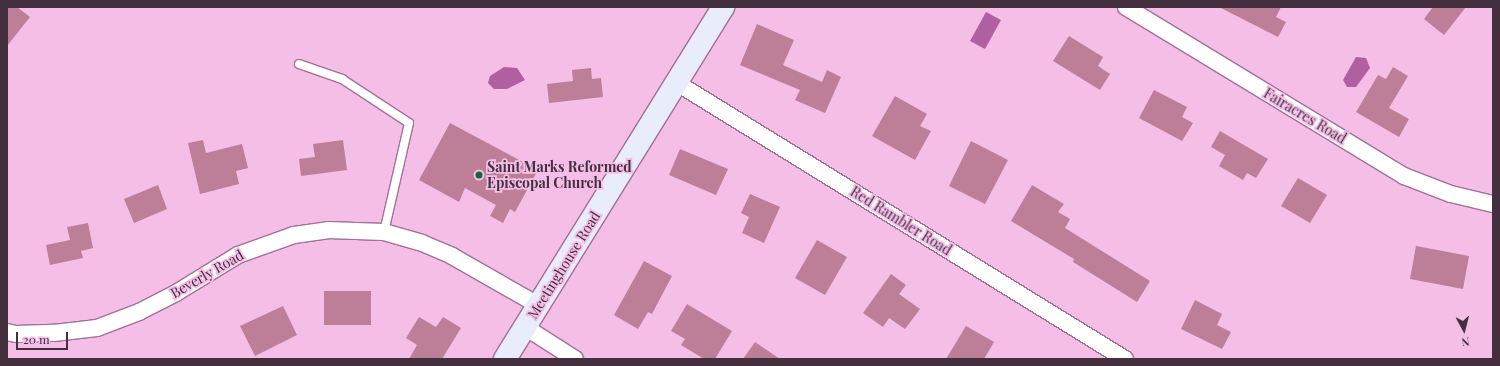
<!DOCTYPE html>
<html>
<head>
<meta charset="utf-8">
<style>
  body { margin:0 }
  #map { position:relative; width:1500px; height:366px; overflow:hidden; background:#f4bee7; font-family:"Playfair Display",serif }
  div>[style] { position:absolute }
  .water>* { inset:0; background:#b060a1 }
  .building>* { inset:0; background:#bc7f97 }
  .roads { filter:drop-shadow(1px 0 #a27097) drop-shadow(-1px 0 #a27097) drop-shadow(0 1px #a27097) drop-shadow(0 -1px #a27097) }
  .lane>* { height:8px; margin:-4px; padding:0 4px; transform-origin:4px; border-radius:4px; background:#fff }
  .street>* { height:16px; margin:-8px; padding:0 8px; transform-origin:8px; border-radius:8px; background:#fff }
  .secondary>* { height:22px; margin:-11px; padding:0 11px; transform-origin:11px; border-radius:11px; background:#e9ecfb }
  .dots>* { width:11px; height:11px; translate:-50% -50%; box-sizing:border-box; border:2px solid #f4bee7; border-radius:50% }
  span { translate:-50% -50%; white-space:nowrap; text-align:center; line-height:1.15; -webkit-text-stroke:3.5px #f4bee7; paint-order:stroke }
  .street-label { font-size:14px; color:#442f3f }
  .poi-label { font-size:14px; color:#442f3f; font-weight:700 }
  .left { translate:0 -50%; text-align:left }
  .frame { position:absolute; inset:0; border:8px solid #442f3f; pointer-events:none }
  .north { position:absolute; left:1444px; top:310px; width:40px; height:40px; -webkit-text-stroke:3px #f4bee7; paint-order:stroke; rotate:173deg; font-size:11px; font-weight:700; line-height:16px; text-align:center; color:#442f3f }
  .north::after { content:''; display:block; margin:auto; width:14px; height:18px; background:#442f3f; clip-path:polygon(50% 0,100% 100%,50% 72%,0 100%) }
  .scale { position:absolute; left:16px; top:332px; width:52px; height:18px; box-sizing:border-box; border:2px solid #442f3f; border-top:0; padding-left:5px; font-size:12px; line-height:14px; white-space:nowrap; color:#442f3f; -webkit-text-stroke:3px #f4bee7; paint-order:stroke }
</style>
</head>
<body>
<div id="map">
  <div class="water">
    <div style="clip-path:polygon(986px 12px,1001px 20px,985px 49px,970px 41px)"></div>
    <div style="clip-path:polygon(1356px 57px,1366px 58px,1370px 68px,1356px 87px,1347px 87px,1343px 80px)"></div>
    <div style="clip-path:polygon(504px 67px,517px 68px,525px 80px,507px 89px,494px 89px,488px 83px,490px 76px)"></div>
  </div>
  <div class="building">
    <div style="clip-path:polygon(7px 7px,17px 7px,30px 17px,7px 46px)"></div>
    <div style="clip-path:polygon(1219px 7px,1281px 7px,1276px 17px,1286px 22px,1278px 37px)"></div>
    <div style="clip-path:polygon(1433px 7px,1466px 7px,1444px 35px,1424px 19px)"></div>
    <div style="clip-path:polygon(757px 24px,794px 40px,783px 65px,822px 82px,827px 70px,841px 77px,825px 113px,795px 100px,800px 90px,740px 65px)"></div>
    <div style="clip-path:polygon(1069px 36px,1103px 57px,1098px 66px,1110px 74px,1100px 90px,1053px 61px)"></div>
    <div style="clip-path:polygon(1393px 67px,1408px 76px,1389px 108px,1409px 119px,1399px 137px,1356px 112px,1378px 75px,1386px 79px)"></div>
    <div style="clip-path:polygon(591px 68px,592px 79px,601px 78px,603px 97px,549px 103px,547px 84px,573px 81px,572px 70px)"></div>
    <div style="clip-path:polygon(1154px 90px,1187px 107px,1182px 117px,1193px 123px,1182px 141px,1139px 118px)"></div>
    <div style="clip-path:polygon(895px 96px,927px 114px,920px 126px,931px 131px,915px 160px,872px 136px)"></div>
    <div style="clip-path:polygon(450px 123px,538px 170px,515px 212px,510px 209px,503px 223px,490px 216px,496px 205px,465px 188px,459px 202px,419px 180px)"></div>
    <div style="clip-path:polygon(1220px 131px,1268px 159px,1256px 178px,1247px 173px,1243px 180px,1219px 166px,1225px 155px,1211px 147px)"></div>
    <div style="clip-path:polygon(203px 140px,206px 153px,242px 144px,248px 168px,236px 171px,239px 184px,200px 194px,188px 143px)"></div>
    <div style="clip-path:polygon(343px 140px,347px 170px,301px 176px,299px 159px,315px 157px,313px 144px)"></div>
    <div style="clip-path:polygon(971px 141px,1008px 160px,985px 204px,949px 186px)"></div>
    <div style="clip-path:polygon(680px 149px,728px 169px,716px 195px,669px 175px)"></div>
    <div style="clip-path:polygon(1298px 178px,1327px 195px,1310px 223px,1281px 206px)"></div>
    <div style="clip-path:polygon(158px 185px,167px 209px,134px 223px,124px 199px)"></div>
    <div style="clip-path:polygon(1032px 185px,1064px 204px,1058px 212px,1070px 219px,1065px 228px,1150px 281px,1137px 302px,1073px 262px,1074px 259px,1011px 221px)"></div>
    <div style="clip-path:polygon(750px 194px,780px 207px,764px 243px,742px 233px,749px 217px,741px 213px)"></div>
    <div style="clip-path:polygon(88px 223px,93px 248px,81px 251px,83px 258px,50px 265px,46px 245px,70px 240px,67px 227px)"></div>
    <div style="clip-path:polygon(817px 240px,847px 257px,825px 295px,795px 278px)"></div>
    <div style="clip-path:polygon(1416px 246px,1469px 256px,1463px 289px,1410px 279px)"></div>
    <div style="clip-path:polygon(644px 261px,672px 276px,652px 314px,648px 312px,638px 329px,614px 315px)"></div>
    <div style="clip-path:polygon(891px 274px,906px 285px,899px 294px,920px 309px,905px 329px,889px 318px,883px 327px,863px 313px)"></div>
    <div style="clip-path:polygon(324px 291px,371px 291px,371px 325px,324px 325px)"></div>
    <div style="clip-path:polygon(1195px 300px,1222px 314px,1217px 325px,1231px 332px,1222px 349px,1181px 329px)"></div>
    <div style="clip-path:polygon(687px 304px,732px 331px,715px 359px,704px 359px,681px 345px,685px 339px,671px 331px)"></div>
    <div style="clip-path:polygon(283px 306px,297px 335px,255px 356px,240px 326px)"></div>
    <div style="clip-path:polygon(419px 317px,436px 327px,443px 317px,461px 328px,442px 359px,409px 359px,417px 345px,406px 338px)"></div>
    <div style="clip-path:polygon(966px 326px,994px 342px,984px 359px,946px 359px)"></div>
    <div style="clip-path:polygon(755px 342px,780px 359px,743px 359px)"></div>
  </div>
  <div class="roads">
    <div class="lane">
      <div style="left:299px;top:64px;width:46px;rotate:19.2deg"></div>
      <div style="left:342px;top:79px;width:80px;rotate:33.3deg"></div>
      <div style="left:409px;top:123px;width:112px;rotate:102.9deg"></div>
    </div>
    <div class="street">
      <div style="left:1126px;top:7px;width:325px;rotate:31.3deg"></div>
      <div style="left:1404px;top:176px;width:50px;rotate:21deg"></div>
      <div style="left:1451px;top:194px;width:43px;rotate:13.4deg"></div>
      <div style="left:677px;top:83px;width:526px;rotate:31.64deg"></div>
      <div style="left:525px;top:327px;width:59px;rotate:32.6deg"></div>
      <div style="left:7px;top:332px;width:9px;rotate:13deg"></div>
      <div style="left:16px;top:334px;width:38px;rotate:-2deg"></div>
      <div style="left:54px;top:333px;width:43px;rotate:-6.6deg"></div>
      <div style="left:97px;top:328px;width:45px;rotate:-20.9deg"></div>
      <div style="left:139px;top:312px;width:42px;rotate:-27.2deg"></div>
      <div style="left:176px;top:293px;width:73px;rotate:-31.5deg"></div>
      <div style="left:238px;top:255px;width:59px;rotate:-19.7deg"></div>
      <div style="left:294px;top:235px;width:34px;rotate:-8deg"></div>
      <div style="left:328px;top:230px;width:56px;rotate:2deg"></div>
      <div style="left:384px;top:232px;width:40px;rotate:16deg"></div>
      <div style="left:422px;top:243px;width:33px;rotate:23deg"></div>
      <div style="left:452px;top:256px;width:99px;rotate:29.7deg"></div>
    </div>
    <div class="secondary">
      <div style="left:505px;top:359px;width:414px;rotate:-58.2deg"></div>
    </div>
  </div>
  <div class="dots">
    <div style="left:479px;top:175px;background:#0d673a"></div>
  </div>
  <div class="street-label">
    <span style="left:1305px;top:116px;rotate:31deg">Fairacres Road</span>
    <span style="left:901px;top:221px;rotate:32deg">Red Rambler Road</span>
    <span style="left:564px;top:265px;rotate:-58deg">Meetinghouse Road</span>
    <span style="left:207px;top:274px;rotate:-30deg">Beverly Road</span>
  </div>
  <div class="poi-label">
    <span class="left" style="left:487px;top:175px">Saint Marks Reformed<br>Episcopal Church</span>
  </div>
  <div class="frame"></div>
  <div class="north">N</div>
  <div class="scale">20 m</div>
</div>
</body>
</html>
